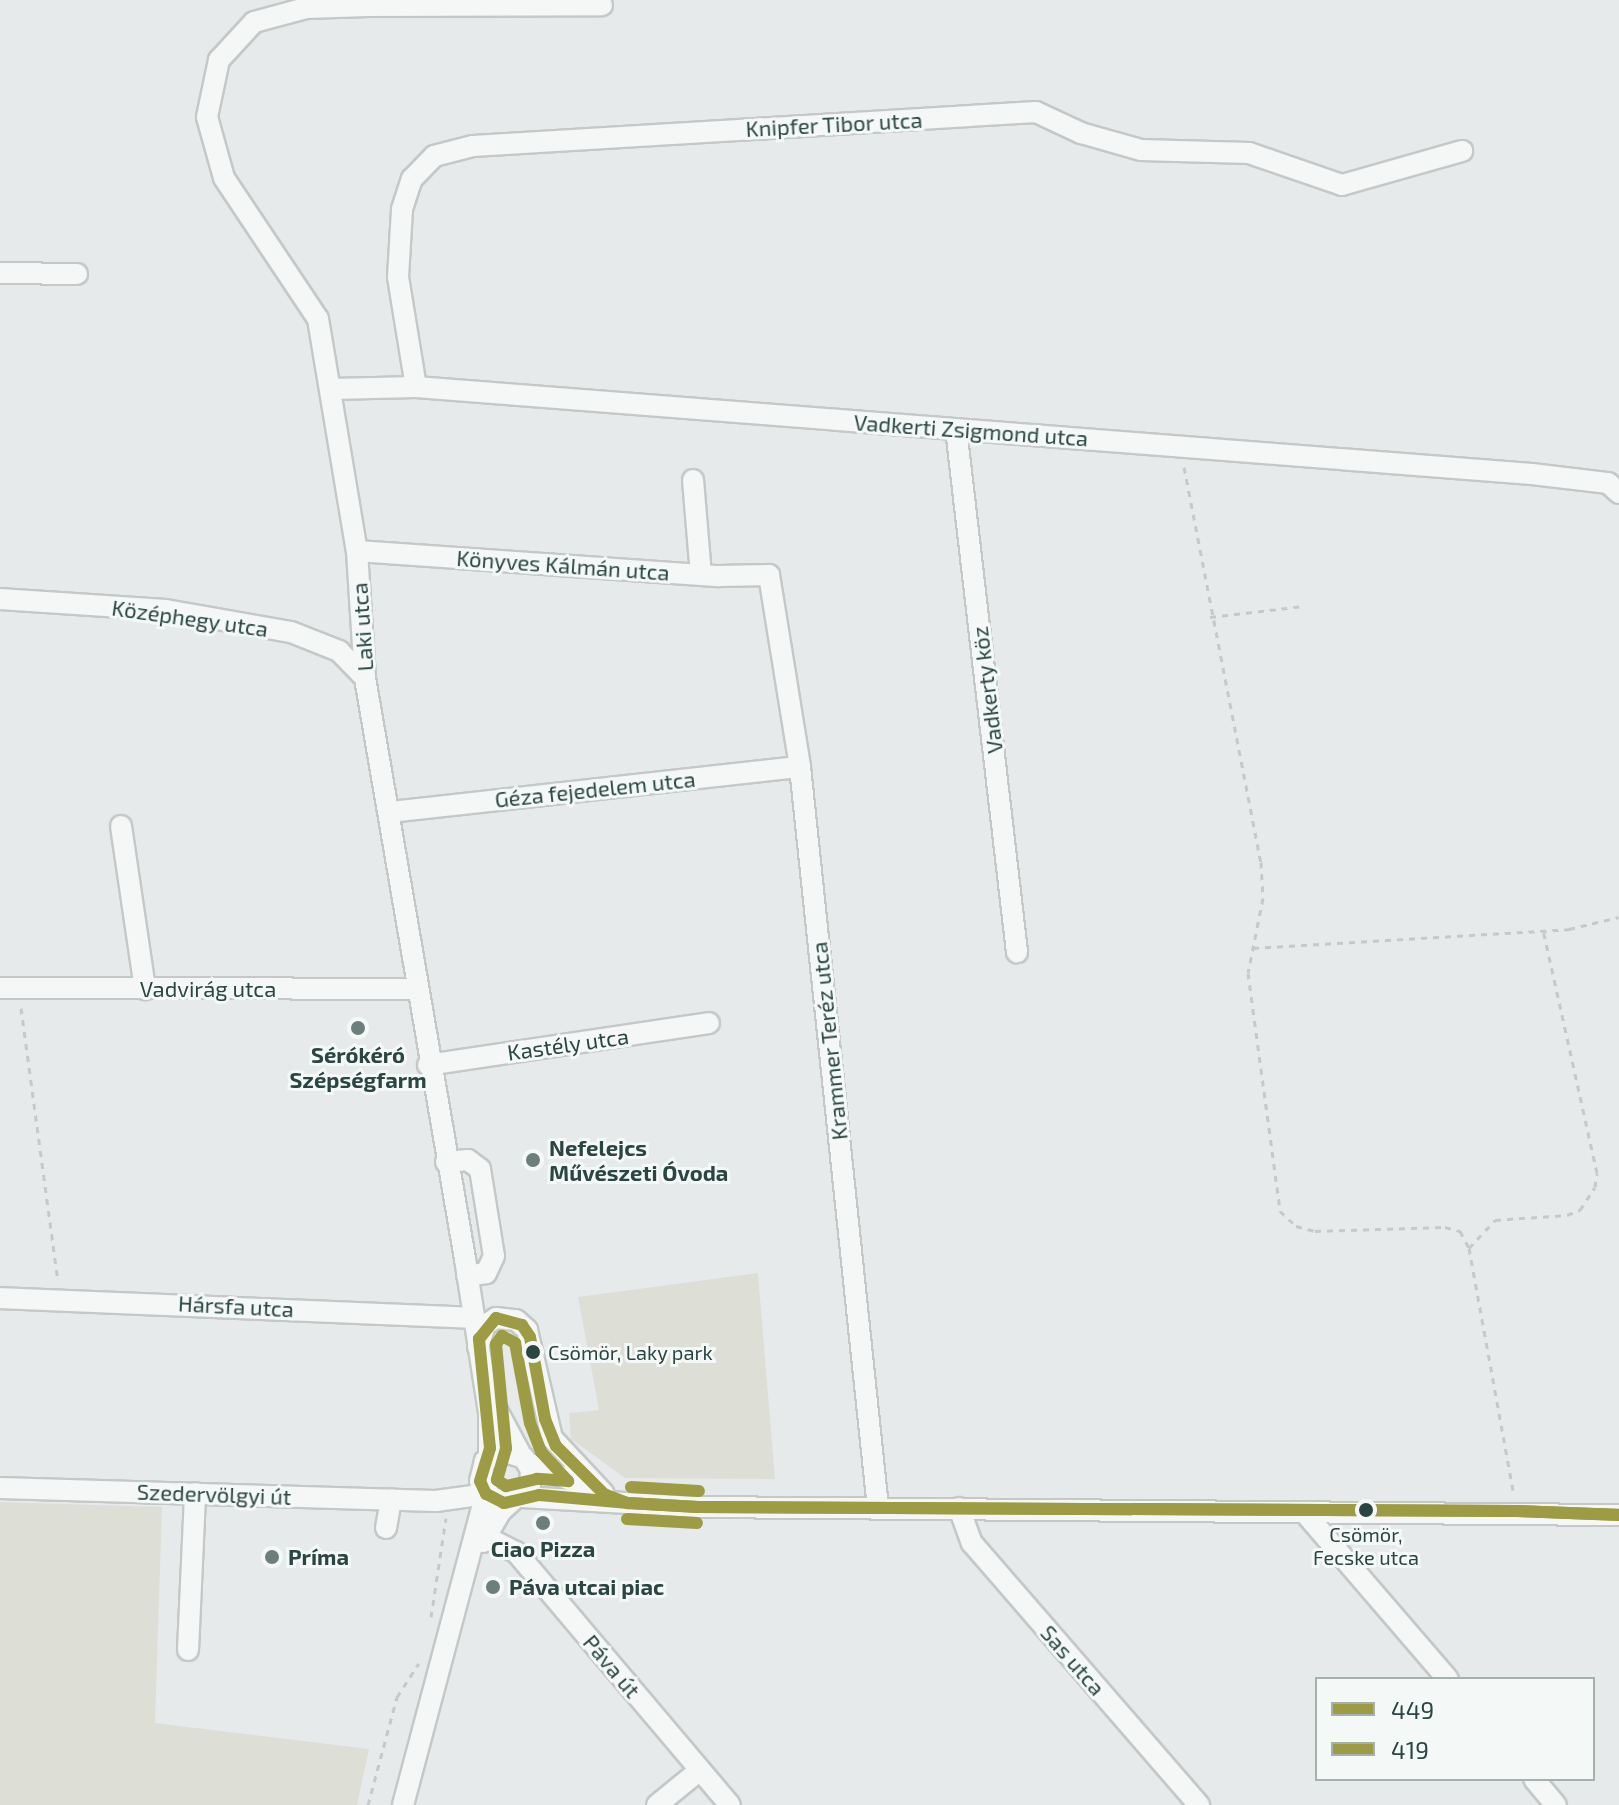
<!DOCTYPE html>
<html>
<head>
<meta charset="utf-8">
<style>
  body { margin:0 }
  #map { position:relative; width:1619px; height:1805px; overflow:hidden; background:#e6eaea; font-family:"Exo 2",sans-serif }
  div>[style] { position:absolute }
  .green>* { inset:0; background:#dddfd6 }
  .path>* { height:3px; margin-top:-1.5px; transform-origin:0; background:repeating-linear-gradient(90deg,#c5c9c9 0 6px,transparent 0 12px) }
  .roads { filter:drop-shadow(2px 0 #c4c8c8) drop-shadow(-2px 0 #c4c8c8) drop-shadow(0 2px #c4c8c8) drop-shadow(0 -2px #c4c8c8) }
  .minor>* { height:20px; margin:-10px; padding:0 10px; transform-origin:10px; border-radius:10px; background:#f5f7f7 }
  .bus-1>* { height:12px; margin:-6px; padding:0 6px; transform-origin:6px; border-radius:6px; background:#9d9b43 }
  .bus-2>* { height:12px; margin:-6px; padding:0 6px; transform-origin:6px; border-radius:6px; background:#9d9b43 }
  .dots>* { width:22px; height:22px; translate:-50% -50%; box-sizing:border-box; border:4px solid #f4f9f8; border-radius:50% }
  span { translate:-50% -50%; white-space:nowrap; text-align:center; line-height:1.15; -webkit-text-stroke:6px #f4f9f8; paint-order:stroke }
  .bus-label { font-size:20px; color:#2b4542 }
  .left { translate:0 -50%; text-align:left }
  .street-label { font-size:22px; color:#2b4542 }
  .poi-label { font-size:22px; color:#2b4542; font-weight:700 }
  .legend { position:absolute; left:1315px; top:1677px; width:280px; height:104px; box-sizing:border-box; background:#f4f9f8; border:2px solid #a4b1af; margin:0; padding:10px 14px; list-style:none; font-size:24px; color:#2b4542 }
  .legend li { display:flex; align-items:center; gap:16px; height:40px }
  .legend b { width:40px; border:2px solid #a4b1af }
</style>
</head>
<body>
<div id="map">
  <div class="green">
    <div style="clip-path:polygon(758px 1273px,775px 1479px,625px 1478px,571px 1439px,569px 1413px,599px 1410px,578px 1297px)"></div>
    <div style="clip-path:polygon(0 1502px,162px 1507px,155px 1723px,369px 1749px,357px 1805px,0 1805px)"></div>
  </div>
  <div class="path">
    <div style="left:1184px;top:467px;width:402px;rotate:79deg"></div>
    <div style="left:1261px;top:862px;width:36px;rotate:87deg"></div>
    <div style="left:1263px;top:898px;width:76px;rotate:101.3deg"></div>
    <div style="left:1248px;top:973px;width:240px;rotate:82.3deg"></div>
    <div style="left:1280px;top:1211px;width:22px;rotate:43deg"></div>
    <div style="left:1296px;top:1226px;width:20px;rotate:15deg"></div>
    <div style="left:1315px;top:1231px;width:130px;rotate:-1.8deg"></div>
    <div style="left:1445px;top:1227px;width:16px;rotate:15deg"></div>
    <div style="left:1460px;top:1231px;width:19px;rotate:62deg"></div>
    <div style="left:1469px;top:1248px;width:251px;rotate:79.7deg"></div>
    <div style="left:1210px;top:617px;width:94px;rotate:-6.7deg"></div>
    <div style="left:1253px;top:948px;width:317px;rotate:-3.4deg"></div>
    <div style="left:1569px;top:929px;width:51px;rotate:-13.5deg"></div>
    <div style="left:21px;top:1008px;width:276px;rotate:82.3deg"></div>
    <div style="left:1469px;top:1248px;width:38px;rotate:-47deg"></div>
    <div style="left:1495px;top:1220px;width:72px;rotate:-4deg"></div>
    <div style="left:1567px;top:1215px;width:14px;rotate:-21deg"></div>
    <div style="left:1580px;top:1210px;width:27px;rotate:-57deg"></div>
    <div style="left:1595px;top:1187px;width:14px;rotate:-82deg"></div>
    <div style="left:1597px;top:1173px;width:249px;rotate:-102.5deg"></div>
    <div style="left:431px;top:1617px;width:100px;rotate:-81.4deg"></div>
    <div style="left:368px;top:1805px;width:112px;rotate:-75deg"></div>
    <div style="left:397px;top:1697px;width:40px;rotate:-57.1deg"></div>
  </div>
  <div class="roads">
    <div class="minor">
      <div style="left:375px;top:0;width:9px;rotate:139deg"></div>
      <div style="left:368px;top:6px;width:62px;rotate:178.2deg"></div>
      <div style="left:306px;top:8px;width:54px;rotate:164.9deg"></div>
      <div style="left:254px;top:22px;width:52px;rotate:132.6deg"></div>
      <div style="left:219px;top:60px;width:58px;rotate:101.9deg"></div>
      <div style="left:207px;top:117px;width:63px;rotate:74.4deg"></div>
      <div style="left:224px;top:178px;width:169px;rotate:56.3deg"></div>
      <div style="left:318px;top:319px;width:235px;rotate:80.5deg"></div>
      <div style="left:357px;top:551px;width:127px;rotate:86.4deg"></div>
      <div style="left:365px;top:678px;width:590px;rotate:80.23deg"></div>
      <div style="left:465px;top:1259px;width:155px;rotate:81.1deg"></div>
      <div style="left:489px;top:1412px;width:45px;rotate:90deg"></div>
      <div style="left:368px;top:6px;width:234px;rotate:-0.2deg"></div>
      <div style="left:0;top:273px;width:77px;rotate:0.7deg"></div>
      <div style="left:416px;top:387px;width:111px;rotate:-99.3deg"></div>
      <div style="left:398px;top:277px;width:68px;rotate:-86.6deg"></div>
      <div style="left:402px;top:209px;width:32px;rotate:-72deg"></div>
      <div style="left:412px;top:179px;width:32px;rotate:-46deg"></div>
      <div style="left:434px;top:156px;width:40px;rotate:-14.4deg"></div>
      <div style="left:473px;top:146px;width:564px;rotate:-3.46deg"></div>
      <div style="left:1036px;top:112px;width:50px;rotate:25deg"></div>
      <div style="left:1081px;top:133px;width:62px;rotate:15.8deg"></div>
      <div style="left:1141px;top:150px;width:108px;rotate:1.6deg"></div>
      <div style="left:1249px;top:153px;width:98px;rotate:19deg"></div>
      <div style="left:1342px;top:185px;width:125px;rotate:-15.8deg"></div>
      <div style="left:332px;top:389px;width:84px;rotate:-1.4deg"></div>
      <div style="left:416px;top:387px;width:1119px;rotate:4.46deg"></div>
      <div style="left:1532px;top:474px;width:77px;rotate:6.8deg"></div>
      <div style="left:1608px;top:483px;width:15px;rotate:42deg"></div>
      <div style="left:956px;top:429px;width:527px;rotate:83.35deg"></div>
      <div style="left:693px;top:480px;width:95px;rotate:85.2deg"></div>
      <div style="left:357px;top:551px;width:363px;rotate:4deg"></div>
      <div style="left:719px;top:576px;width:50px;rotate:-1.1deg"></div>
      <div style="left:769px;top:575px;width:194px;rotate:80.8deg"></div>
      <div style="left:800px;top:767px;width:745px;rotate:83.99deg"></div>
      <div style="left:0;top:599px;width:166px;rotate:3.8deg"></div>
      <div style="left:166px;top:610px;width:127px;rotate:10deg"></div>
      <div style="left:291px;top:632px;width:52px;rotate:21.6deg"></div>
      <div style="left:339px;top:651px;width:37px;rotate:46deg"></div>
      <div style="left:390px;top:812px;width:412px;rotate:-6.3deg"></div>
      <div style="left:121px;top:826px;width:165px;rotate:81.6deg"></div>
      <div style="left:0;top:988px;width:416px;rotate:0.1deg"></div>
      <div style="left:428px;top:1065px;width:284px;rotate:-8.5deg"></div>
      <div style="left:446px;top:1162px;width:22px;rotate:-5deg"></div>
      <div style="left:468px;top:1160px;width:15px;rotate:37deg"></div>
      <div style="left:480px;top:1169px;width:88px;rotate:80.9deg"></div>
      <div style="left:494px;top:1256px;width:19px;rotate:115deg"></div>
      <div style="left:486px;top:1273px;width:19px;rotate:171deg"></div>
      <div style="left:0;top:1298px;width:473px;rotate:2.4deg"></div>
      <div style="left:478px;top:1347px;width:23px;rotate:-72deg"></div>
      <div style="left:485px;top:1325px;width:13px;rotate:-32deg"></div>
      <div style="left:496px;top:1318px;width:20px;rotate:6deg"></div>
      <div style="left:516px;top:1320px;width:15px;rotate:42deg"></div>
      <div style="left:527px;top:1330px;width:111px;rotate:77deg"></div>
      <div style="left:552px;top:1438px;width:76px;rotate:47.1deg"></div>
      <div style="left:492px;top:1401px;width:61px;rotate:61.8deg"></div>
      <div style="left:528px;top:1463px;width:72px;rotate:21.9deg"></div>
      <div style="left:0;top:1488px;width:436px;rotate:1.7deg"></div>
      <div style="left:436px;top:1501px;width:50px;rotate:-8deg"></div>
      <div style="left:522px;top:1497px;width:176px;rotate:3.3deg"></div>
      <div style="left:698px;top:1507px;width:921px;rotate:0.5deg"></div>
      <div style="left:959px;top:1508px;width:37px;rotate:70deg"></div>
      <div style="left:972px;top:1543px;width:347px;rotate:49.1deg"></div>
      <div style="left:1305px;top:1513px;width:219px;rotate:49.3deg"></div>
      <div style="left:386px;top:1528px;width:29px;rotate:-80deg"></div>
      <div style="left:486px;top:1537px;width:34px;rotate:27deg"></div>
      <div style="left:516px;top:1552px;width:331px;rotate:49.8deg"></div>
      <div style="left:483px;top:1542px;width:36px;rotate:-60deg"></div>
      <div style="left:501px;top:1511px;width:39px;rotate:-42deg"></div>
      <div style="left:530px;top:1485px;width:15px;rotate:-86deg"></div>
      <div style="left:531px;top:1470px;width:14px;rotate:-120deg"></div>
      <div style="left:524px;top:1458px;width:23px;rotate:-162deg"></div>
      <div style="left:502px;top:1451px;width:20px;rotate:150deg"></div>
      <div style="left:485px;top:1461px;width:21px;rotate:104deg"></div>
      <div style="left:480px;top:1481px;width:21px;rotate:55deg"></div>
      <div style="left:492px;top:1498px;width:19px;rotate:12deg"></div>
      <div style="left:188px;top:1650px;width:157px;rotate:-87.4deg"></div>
      <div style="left:1534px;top:1779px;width:34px;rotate:50deg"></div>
      <div style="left:403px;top:1805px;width:322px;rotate:-75.1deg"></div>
      <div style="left:657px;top:1805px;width:55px;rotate:-39.1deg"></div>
    </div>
  </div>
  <div class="bus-1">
    <div style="left:496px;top:1318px;width:27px;rotate:15deg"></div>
    <div style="left:522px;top:1325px;width:14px;rotate:56deg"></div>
    <div style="left:530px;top:1337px;width:83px;rotate:79.6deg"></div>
    <div style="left:545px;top:1419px;width:29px;rotate:68deg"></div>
    <div style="left:556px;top:1446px;width:68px;rotate:45deg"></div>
    <div style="left:604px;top:1494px;width:26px;rotate:21deg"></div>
    <div style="left:628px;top:1503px;width:89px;rotate:-174.9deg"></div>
    <div style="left:539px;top:1495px;width:36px;rotate:167deg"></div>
    <div style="left:504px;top:1503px;width:20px;rotate:-153deg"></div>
    <div style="left:486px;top:1494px;width:14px;rotate:-115deg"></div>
    <div style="left:480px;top:1481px;width:34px;rotate:-73deg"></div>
    <div style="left:490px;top:1448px;width:110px;rotate:-95.8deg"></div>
    <div style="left:479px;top:1339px;width:27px;rotate:-51deg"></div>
    <div style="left:628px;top:1503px;width:70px;rotate:3.3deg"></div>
    <div style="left:628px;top:1503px;width:70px;rotate:3.3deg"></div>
    <div style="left:698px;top:1507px;width:819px;rotate:0.28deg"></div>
    <div style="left:698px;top:1507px;width:819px;rotate:0.28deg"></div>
    <div style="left:1517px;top:1511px;width:79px;rotate:2.2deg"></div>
    <div style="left:1596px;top:1514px;width:23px;rotate:2deg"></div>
    <div style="left:1619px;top:1515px;width:102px;rotate:-177.8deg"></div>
  </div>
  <div class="bus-2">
    <div style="left:502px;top:1336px;width:15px;rotate:28deg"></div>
    <div style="left:515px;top:1343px;width:81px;rotate:79.4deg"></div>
    <div style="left:530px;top:1423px;width:31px;rotate:69deg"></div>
    <div style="left:541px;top:1452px;width:40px;rotate:47deg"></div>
    <div style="left:568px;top:1481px;width:31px;rotate:-176deg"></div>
    <div style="left:537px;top:1479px;width:32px;rotate:167deg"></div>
    <div style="left:506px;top:1486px;width:11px;rotate:-146deg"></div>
    <div style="left:497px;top:1480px;width:33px;rotate:-74deg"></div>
    <div style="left:506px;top:1448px;width:104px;rotate:-95.5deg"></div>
    <div style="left:496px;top:1344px;width:10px;rotate:-53deg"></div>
    <div style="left:631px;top:1487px;width:68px;rotate:3.4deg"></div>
    <div style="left:627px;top:1519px;width:70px;rotate:3.3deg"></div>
  </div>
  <div class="dots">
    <div style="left:358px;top:1028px;background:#6c7f7d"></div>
    <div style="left:533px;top:1160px;background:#6c7f7d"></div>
    <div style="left:533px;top:1352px;background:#2b4542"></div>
    <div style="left:1366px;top:1510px;background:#2b4542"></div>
    <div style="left:543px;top:1523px;background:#6c7f7d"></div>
    <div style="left:272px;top:1557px;background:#6c7f7d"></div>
    <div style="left:493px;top:1587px;background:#6c7f7d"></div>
  </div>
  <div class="bus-label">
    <span class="left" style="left:548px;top:1352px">Csömör, Laky park</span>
    <span style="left:1366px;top:1546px">Csömör,<br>Fecske utca</span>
  </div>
  <div class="street-label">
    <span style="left:834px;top:124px;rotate:-3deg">Knipfer Tibor utca</span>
    <span style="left:971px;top:430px;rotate:4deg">Vadkerti Zsigmond utca</span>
    <span style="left:563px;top:565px;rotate:4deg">Könyves Kálmán utca</span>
    <span style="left:190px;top:618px;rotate:8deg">Középhegy utca</span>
    <span style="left:362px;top:627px;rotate:-94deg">Laki utca</span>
    <span style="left:987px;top:690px;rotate:-97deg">Vadkerty köz</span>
    <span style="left:595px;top:789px;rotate:-6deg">Géza fejedelem utca</span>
    <span style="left:208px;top:989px">Vadvirág utca</span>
    <span style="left:829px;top:1041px;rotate:-96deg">Krammer Teréz utca</span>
    <span style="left:568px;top:1044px;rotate:-8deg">Kastély utca</span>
    <span style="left:236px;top:1306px;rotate:3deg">Hársfa utca</span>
    <span style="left:214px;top:1494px;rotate:2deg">Szedervölgyi út</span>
    <span style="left:1073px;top:1660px;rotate:49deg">Sas utca</span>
    <span style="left:612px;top:1666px;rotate:50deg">Páva út</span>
  </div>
  <div class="poi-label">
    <span style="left:358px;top:1067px">Sérókéró<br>Szépségfarm</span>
    <span class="left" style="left:549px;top:1160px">Nefelejcs<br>Művészeti Óvoda</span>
    <span style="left:543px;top:1549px">Ciao Pizza</span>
    <span class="left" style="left:288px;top:1557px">Príma</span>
    <span class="left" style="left:509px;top:1587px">Páva utcai piac</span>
  </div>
  <ul class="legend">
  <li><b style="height:10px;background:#9d9b43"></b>449</li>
  <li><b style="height:10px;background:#9d9b43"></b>419</li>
  </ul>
</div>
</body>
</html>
